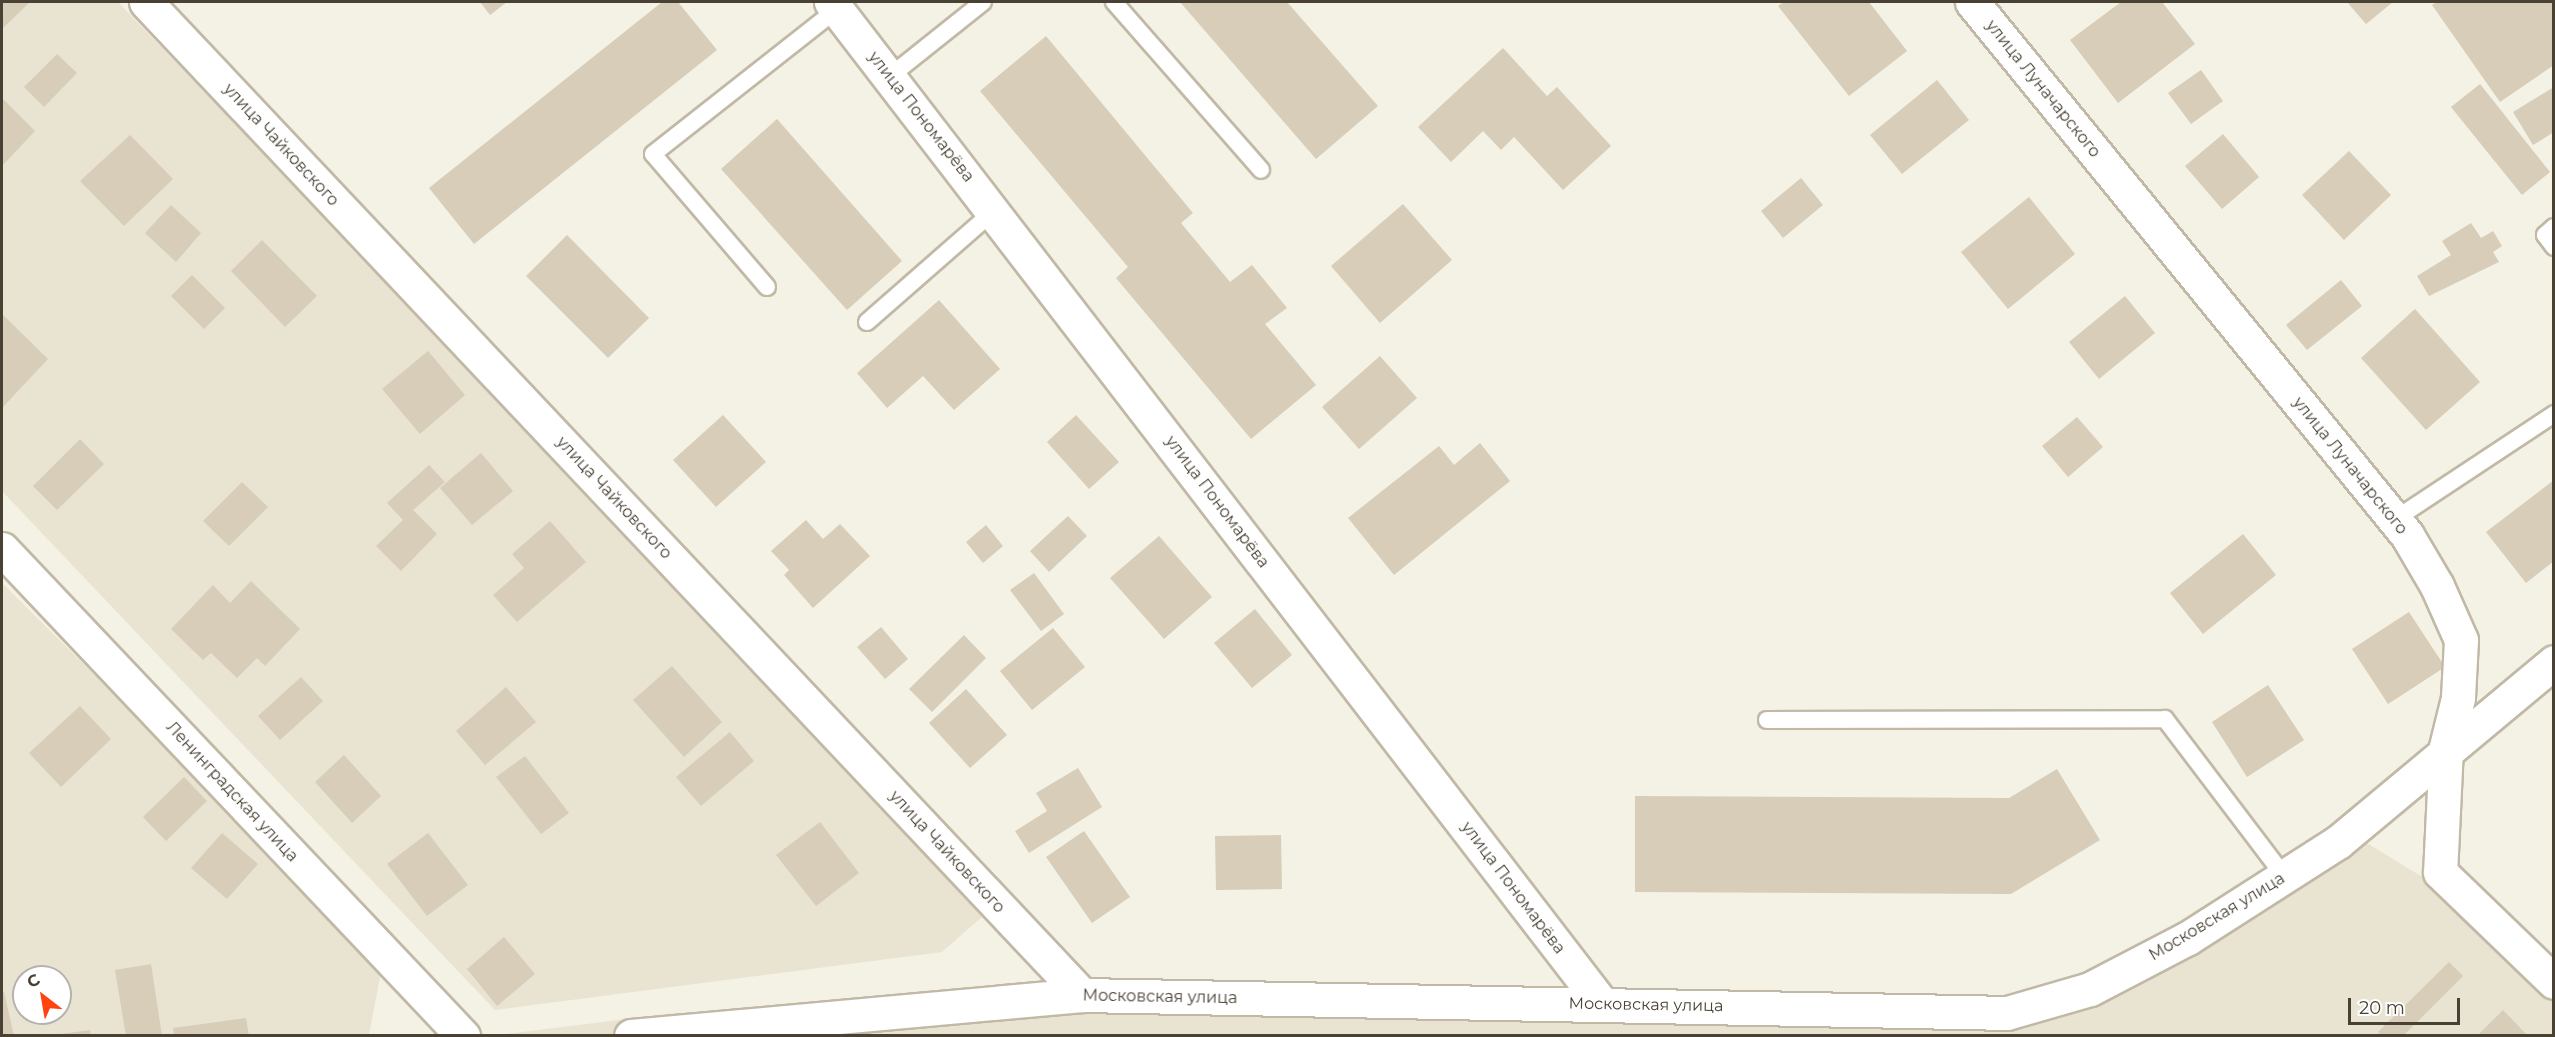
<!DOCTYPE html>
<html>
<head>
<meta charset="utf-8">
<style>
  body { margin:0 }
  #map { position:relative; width:2555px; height:1037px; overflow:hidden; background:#f4f1e5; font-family:Montserrat,sans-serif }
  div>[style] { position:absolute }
  .residential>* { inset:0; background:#e9e3d2 }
  .building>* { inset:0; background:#d7cdb9 }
  .roads { filter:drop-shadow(2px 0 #c1b9a6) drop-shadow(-2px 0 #c1b9a6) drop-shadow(0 2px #c1b9a6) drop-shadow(0 -2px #c1b9a6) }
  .service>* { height:16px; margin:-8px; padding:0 8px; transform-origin:8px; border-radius:8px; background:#fff }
  .minor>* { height:33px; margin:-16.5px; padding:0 16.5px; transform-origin:16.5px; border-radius:16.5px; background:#fff }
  span { translate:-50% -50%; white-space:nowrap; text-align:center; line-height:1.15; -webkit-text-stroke:6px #fff; paint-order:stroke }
  .street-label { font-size:16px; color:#484134 }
  .frame { position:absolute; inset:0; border:3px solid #484134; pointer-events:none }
  .north { position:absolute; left:12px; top:965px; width:60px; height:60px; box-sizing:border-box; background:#fff; border:2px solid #b6b3ae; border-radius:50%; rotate:329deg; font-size:16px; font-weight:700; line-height:24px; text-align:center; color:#484134 }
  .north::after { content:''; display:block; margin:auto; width:21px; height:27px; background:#ff4311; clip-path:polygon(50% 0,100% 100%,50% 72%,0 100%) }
  .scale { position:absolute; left:2348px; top:998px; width:112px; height:27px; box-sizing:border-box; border:3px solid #484134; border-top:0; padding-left:8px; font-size:18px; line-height:21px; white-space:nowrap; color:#484134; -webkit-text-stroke:4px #fff; paint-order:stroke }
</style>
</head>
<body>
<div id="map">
  <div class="residential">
    <div style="clip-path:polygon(2px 2px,118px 2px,991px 909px,942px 952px,495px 1010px,2px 491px)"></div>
    <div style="clip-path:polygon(evenodd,2px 583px,383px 961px,369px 1035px,2px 1035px,2px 583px,24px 977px,60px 977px,60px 1013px,24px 1013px,24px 977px)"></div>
    <div style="clip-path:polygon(2357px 837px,2460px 900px,2554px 989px,2553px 1036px,489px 1036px,667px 1014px,1093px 986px,2029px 1003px)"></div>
  </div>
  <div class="building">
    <div style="clip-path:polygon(2px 2px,29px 3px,2px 29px)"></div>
    <div style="clip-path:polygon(480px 2px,507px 2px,490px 15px)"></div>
    <div style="clip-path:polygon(662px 2px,678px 2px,717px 50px,474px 244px,429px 188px)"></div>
    <div style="clip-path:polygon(1180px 2px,1287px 2px,1378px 106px,1316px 159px)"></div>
    <div style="clip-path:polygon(1784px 2px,1869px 2px,1907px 51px,1849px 96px,1778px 6px)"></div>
    <div style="clip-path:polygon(2121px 2px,2162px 2px,2195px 44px,2118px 103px,2070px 40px)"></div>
    <div style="clip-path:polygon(2347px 2px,2393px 2px,2366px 24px)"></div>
    <div style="clip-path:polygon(2437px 2px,2554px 2px,2554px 65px,2500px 102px,2432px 5px)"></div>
    <div style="clip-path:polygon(1046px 36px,1193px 213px,1181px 223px,1230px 282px,1252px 265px,1287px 308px,1265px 324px,1316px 385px,1251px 439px,1116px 278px,1128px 267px,980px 91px)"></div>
    <div style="clip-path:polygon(1503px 48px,1547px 96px,1557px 87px,1611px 146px,1563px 190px,1514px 137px,1501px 150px,1483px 131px,1451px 162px,1418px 127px)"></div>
    <div style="clip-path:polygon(57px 54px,77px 73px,44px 107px,24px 87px)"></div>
    <div style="clip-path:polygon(2201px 70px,2223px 101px,2191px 124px,2168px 93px)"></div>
    <div style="clip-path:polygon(1937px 80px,1969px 120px,1902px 174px,1870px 135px)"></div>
    <div style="clip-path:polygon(2480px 84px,2550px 172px,2522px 195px,2451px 107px)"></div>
    <div style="clip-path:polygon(2554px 87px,2554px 132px,2533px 145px,2513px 112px)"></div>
    <div style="clip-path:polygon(2px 98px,35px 131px,2px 166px)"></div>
    <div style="clip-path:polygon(777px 119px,902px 261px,847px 310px,721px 169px)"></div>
    <div style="clip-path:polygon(2223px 134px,2259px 177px,2222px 209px,2185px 166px)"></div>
    <div style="clip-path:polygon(130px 135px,173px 179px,124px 226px,80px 181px)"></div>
    <div style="clip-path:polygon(2349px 151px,2391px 195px,2344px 240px,2302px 195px)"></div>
    <div style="clip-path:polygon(1801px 178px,1823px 205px,1783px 238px,1761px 211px)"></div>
    <div style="clip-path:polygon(2029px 197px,2075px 254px,2008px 309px,1961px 252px)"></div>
    <div style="clip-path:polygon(1403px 204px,1452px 260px,1380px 323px,1331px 266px)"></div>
    <div style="clip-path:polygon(171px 205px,201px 233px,176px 262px,145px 233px)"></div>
    <div style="clip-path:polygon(2471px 223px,2481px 238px,2493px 231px,2502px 246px,2493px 252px,2499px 262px,2429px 296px,2417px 276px,2451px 255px,2442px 241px)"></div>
    <div style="clip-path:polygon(567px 235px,649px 318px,608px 358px,526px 276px)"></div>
    <div style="clip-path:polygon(262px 240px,317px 296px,285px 327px,231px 271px)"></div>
    <div style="clip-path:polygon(192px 275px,225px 308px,204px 329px,171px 296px)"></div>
    <div style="clip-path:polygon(2341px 280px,2362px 306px,2307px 350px,2286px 325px)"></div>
    <div style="clip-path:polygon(2125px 296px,2155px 333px,2099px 379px,2069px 342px)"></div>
    <div style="clip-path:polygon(939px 300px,1000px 369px,954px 410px,923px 376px,887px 408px,857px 373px)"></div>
    <div style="clip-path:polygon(2415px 309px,2480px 382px,2426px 430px,2361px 358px)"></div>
    <div style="clip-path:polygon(2px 314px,48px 359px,2px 408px)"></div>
    <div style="clip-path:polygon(428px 351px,465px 395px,420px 434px,382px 389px)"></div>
    <div style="clip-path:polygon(1380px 356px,1417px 398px,1359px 449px,1322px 407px)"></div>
    <div style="clip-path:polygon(723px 415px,766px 462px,716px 507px,673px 460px)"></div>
    <div style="clip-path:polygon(1076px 415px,1119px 462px,1089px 489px,1047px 442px)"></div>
    <div style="clip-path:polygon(2077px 417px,2103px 447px,2068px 477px,2042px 446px)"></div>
    <div style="clip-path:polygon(80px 439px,104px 464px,57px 510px,33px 486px)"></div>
    <div style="clip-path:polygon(1480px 443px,1510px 481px,1394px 575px,1348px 518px,1439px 446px,1454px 465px)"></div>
    <div style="clip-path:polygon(481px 453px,513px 491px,472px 525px,440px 488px)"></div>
    <div style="clip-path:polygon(429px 465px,445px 482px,413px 510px,437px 534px,401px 571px,376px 546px,403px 520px,387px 503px)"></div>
    <div style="clip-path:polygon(2554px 480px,2554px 561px,2526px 583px,2486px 532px)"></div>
    <div style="clip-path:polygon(242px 482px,268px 507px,229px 546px,203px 521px)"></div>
    <div style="clip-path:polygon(1068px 516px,1087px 536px,1049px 572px,1030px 551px)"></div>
    <div style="clip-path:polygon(806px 520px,823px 539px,840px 524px,870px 556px,813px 608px,784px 575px,789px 570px,771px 551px)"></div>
    <div style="clip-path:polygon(550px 521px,586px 562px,517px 622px,493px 595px,524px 568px,512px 554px)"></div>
    <div style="clip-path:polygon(986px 525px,1003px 546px,983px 563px,966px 542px)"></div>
    <div style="clip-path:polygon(2243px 534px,2276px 575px,2203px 634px,2170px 593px)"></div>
    <div style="clip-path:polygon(1159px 536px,1212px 597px,1164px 639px,1110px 578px)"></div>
    <div style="clip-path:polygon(1034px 573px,1064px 614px,1041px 631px,1010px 590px)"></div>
    <div style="clip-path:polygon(251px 581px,300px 629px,265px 666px,257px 658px,237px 678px,211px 653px,203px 660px,171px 629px,213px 585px,230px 603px)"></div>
    <div style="clip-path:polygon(1255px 609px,1292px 655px,1252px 688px,1214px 643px)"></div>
    <div style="clip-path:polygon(2409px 612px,2445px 667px,2388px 704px,2352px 649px)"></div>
    <div style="clip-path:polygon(881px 627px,908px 659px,885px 679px,857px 647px)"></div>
    <div style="clip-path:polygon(1053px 628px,1085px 667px,1032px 710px,1000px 671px)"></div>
    <div style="clip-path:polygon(964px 635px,986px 658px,932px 712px,909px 689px)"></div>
    <div style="clip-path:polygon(672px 666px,722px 722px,684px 757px,633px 700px)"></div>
    <div style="clip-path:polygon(301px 677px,323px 701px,280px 740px,258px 716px)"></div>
    <div style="clip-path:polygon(2268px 685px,2304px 740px,2247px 777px,2212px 722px)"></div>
    <div style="clip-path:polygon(506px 687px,536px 722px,485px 765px,456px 731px)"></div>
    <div style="clip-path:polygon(966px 689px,1007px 735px,970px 768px,929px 723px)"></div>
    <div style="clip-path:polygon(80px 706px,111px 739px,61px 787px,29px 753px)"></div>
    <div style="clip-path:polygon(730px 732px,754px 761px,701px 806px,676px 777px)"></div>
    <div style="clip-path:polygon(344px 755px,381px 796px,352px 823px,315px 782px)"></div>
    <div style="clip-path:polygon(525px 756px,569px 813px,541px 834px,496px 777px)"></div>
    <div style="clip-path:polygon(1078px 768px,1102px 807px,1029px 853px,1015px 831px,1047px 811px,1036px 793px)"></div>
    <div style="clip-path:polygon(2057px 769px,2100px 840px,2011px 894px,1635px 892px,1635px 796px,2009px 798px)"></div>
    <div style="clip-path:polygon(184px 777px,207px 801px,166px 841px,143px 817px)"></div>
    <div style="clip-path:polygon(820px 822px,859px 873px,816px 906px,776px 855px)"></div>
    <div style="clip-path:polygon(1084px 831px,1130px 897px,1092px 923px,1046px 857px)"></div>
    <div style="clip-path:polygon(222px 833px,258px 864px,227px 899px,191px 868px)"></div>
    <div style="clip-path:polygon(428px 833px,468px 885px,427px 916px,387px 864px)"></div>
    <div style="clip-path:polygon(1281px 835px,1282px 889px,1216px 890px,1215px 836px)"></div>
    <div style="clip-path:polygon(504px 937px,535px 974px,497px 1006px,467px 969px)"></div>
    <div style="clip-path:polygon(2449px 962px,2463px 976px,2403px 1036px,2382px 1036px,2378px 1032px)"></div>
    <div style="clip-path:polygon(151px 964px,162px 1036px,126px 1036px,115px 970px)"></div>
    <div style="clip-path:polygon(2px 992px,4px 992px,14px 1036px,2px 1036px)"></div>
    <div style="clip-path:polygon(2503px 1010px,2528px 1036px,2477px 1036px)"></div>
    <div style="clip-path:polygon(246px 1018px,249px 1036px,174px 1036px,173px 1028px)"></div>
    <div style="clip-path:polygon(90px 1030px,91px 1036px,61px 1036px,61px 1034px)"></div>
  </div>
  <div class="roads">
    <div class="service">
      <div style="left:1114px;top:2px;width:223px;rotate:48.8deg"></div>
      <div style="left:889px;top:77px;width:120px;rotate:-38.6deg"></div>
      <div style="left:2554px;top:227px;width:12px;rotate:138deg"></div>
      <div style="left:2545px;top:235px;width:15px;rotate:53deg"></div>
      <div style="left:767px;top:287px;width:175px;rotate:-130.6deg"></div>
      <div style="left:653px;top:154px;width:234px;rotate:-38.2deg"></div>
      <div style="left:867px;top:322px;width:169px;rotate:-41.2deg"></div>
      <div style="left:2394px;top:520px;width:192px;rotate:-33.5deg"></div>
      <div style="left:1767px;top:720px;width:398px;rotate:-0.1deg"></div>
      <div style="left:2165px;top:719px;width:197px;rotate:52.8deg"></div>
    </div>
    <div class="minor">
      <div style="left:146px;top:2px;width:1365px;rotate:46.69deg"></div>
      <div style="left:831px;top:2px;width:1264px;rotate:52.42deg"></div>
      <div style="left:1972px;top:2px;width:688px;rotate:50.78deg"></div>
      <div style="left:2407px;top:535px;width:59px;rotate:59.5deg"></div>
      <div style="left:2437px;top:586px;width:59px;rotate:66deg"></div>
      <div style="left:2461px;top:640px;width:58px;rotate:93deg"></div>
      <div style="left:2458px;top:698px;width:50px;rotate:103.8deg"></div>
      <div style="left:2446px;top:747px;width:125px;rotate:92.7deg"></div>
      <div style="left:2440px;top:872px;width:158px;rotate:44deg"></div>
      <div style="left:2px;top:549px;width:671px;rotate:46.57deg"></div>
      <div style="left:631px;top:1036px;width:453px;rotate:-5.2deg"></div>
      <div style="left:1082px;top:995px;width:925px;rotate:1.11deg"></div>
      <div style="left:2007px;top:1013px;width:86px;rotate:-16.1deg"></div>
      <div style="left:2090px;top:989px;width:110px;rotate:-27.5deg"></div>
      <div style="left:2188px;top:938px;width:178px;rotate:-32.6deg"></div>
      <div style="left:2338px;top:842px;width:281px;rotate:-39.8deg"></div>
    </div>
  </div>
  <div class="street-label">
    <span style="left:2043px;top:89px;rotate:51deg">улица Луначарского</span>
    <span style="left:921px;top:117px;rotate:52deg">улица Пономарёва</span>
    <span style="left:281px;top:145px;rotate:47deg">улица Чайковского</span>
    <span style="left:2350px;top:466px;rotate:51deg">улица Луначарского</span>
    <span style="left:614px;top:498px;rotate:47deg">улица Чайковского</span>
    <span style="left:1217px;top:502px;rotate:53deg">улица Пономарёва</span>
    <span style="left:232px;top:792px;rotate:47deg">Ленинградская улица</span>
    <span style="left:947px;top:852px;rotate:47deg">улица Чайковского</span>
    <span style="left:1513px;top:888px;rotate:53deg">улица Пономарёва</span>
    <span style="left:2217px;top:917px;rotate:-31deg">Московская улица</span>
    <span style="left:1160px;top:997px;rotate:1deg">Московская улица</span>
    <span style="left:1646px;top:1005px;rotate:1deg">Московская улица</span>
  </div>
  <div class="frame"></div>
  <div class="north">С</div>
  <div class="scale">20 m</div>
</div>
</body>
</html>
